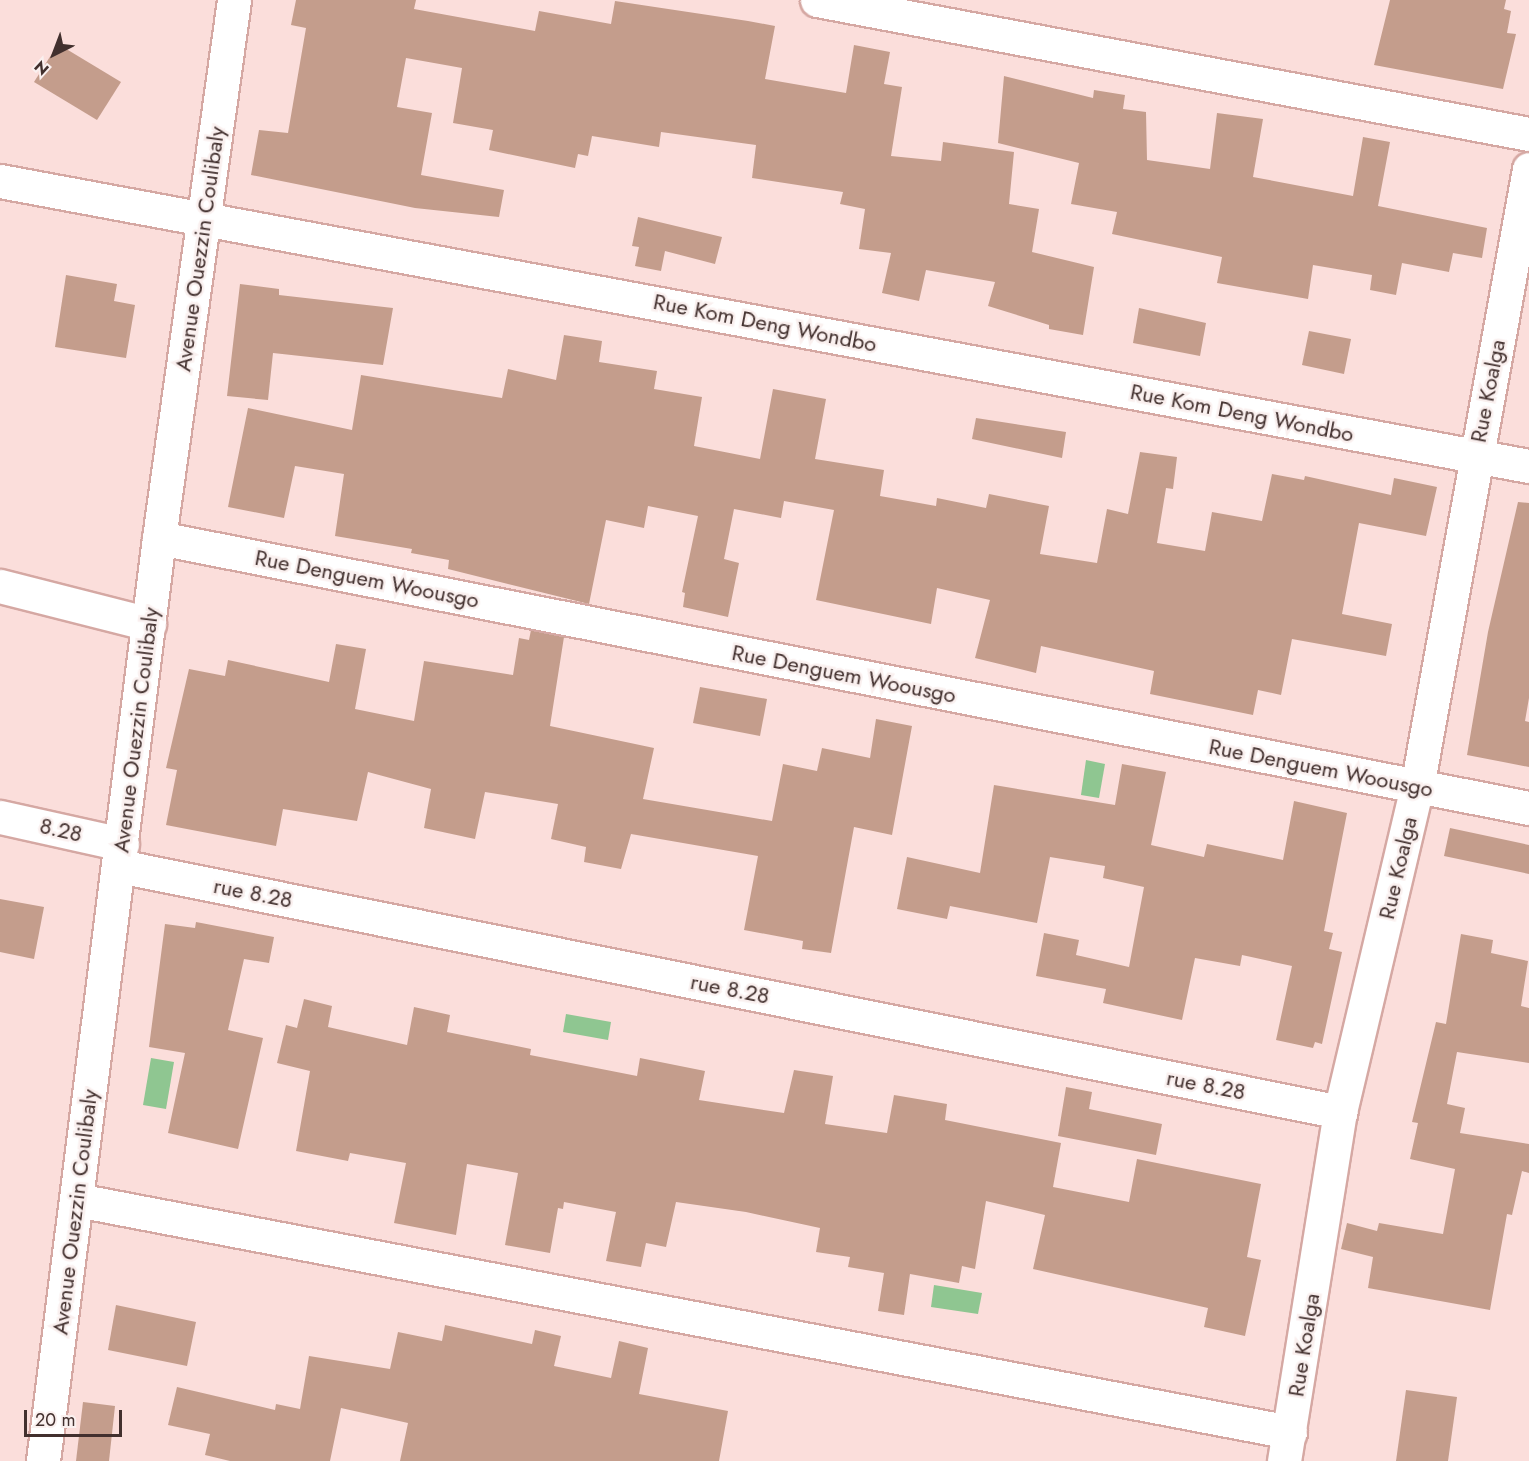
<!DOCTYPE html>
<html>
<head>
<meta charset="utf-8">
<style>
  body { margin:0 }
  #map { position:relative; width:1529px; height:1461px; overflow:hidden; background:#fbdedb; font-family:Jost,sans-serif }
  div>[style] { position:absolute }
  .water>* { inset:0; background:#8fc691 }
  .building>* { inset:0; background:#c49d8c }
  .roads { filter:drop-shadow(2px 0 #d5a8a3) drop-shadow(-2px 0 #d5a8a3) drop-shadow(0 2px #d5a8a3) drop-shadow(0 -2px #d5a8a3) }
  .minor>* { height:33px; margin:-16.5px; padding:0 16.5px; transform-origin:16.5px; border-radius:16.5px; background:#fff }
  .major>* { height:33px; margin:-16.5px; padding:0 16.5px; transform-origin:16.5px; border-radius:16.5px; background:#fff }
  span { translate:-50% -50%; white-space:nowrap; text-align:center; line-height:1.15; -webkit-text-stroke:5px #faf0ef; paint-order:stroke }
  .street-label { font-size:22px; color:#42302e }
  .north { position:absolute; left:24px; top:24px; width:60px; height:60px; -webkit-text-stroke:4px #faf0ef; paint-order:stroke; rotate:222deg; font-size:16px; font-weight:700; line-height:24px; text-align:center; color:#42302e }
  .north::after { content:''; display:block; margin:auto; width:21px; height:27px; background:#42302e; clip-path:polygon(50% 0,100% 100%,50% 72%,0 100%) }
  .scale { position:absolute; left:24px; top:1410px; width:98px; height:27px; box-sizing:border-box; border:3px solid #42302e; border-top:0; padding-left:8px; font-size:18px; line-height:21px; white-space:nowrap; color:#42302e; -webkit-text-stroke:4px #faf0ef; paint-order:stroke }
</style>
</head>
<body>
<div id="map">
  <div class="water">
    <div style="clip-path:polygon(1086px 760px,1105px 764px,1099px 798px,1081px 795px)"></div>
    <div style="clip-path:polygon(566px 1014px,611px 1022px,608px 1040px,563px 1032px)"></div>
    <div style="clip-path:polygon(151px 1058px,174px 1062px,166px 1109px,143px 1105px)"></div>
    <div style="clip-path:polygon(934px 1285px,982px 1293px,978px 1314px,931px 1307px)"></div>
  </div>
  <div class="building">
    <div style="clip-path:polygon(296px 0,416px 0,414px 9px,535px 31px,539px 11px,611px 24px,615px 1px,748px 21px,775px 26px,765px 79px,846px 93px,854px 45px,890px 52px,884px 84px,902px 87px,891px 156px,941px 161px,943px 142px,1014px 152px,1009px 204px,1039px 209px,1032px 252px,1094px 267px,1083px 335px,1049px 329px,1049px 325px,988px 306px,995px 282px,926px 270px,919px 301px,882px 293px,891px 253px,859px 249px,865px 209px,840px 204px,843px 192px,752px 178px,756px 145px,661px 132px,659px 147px,592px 136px,588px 156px,578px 154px,575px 168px,489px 150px,493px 130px,453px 123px,462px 68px,406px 58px,397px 107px,432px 113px,421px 175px,504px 190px,499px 217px,415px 208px,251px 175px,259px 130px,288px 133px,306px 28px,291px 25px)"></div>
    <div style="clip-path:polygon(1390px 0,1506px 0,1504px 9px,1511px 11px,1507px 33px,1516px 34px,1503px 89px,1374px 65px)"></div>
    <div style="clip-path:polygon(58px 44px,121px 82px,97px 120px,34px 82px)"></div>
    <div style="clip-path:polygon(1004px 76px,1093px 98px,1094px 90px,1125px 95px,1123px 109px,1146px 112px,1147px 160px,1210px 169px,1217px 113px,1263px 119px,1253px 177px,1353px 196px,1363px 137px,1390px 142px,1378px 206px,1487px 228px,1482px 258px,1453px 253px,1449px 272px,1402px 263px,1396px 295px,1370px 290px,1372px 275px,1313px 265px,1308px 299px,1217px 283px,1222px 257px,1112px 234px,1117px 212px,1071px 204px,1079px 163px,998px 143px)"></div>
    <div style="clip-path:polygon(638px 217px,722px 237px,715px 264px,665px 251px,661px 271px,635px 266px,639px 247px,632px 246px)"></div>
    <div style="clip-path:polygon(66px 275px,117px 284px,114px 301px,135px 305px,126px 358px,55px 347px)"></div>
    <div style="clip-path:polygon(240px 284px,279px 289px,279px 295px,393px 308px,383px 365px,273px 353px,268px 400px,227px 396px)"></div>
    <div style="clip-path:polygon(1139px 308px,1206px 323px,1200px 356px,1133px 343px)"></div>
    <div style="clip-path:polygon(1309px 331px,1351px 339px,1344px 374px,1302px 365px)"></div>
    <div style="clip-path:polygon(564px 335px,602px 341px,599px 362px,657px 371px,654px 389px,702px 397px,694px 446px,760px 459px,773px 389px,826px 399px,815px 459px,884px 470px,880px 496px,936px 506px,937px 498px,986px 508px,989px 494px,1049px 506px,1040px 554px,1097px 563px,1107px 509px,1128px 514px,1140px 452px,1177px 457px,1173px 489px,1166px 488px,1157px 543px,1205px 551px,1212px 512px,1262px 521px,1272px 474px,1304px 480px,1305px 476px,1391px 495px,1394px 478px,1437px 487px,1426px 536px,1359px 523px,1342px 614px,1392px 624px,1386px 656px,1292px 639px,1281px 695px,1258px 690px,1253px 715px,1150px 694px,1154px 671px,1041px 646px,1036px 673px,975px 658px,990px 600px,937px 588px,931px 624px,816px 600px,834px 510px,784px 501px,781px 518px,734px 509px,724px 559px,739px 563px,728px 617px,683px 607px,685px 593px,682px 592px,698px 516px,648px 506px,644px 528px,606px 520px,589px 604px,448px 569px,449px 560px,411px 553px,412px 549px,335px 536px,344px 474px,295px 466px,284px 518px,228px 507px,248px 408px,352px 430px,361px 375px,502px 398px,508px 369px,556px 380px)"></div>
    <div style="clip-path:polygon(976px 418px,1066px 432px,1062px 458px,972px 439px)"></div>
    <div style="clip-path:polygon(1518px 502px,1529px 503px,1529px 698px,1525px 721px,1529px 722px,1529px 767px,1467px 755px,1488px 632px)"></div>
    <div style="clip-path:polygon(531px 630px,564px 637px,550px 726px,654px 748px,643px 799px,772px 821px,783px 764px,817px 771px,822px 748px,870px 758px,876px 719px,912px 726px,892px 835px,854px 827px,831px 953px,802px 949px,803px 941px,744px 930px,758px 856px,631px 834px,621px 869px,584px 862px,586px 847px,551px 839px,558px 804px,485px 792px,475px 839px,424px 828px,431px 789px,368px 772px,357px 821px,283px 809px,276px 846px,166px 825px,177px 770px,166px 768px,189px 669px,225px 676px,228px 660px,329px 682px,336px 644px,366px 649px,355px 709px,414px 721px,424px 661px,513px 675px,519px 638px,529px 640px)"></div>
    <div style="clip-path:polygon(700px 687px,767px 699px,760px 736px,693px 723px)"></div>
    <div style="clip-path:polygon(1122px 764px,1166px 772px,1151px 845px,1204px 857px,1207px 844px,1283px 860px,1294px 801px,1347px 813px,1324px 931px,1333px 933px,1329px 949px,1342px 952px,1322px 1044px,1315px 1042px,1313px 1048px,1276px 1040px,1292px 966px,1242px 955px,1240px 966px,1195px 958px,1182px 1020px,1103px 1003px,1106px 989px,1036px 976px,1044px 933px,1079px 940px,1076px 955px,1129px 967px,1144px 887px,1103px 878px,1105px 866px,1050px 857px,1037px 923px,950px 906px,947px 919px,897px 909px,907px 857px,980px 873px,994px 785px,1115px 805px)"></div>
    <div style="clip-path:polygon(1450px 828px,1529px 845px,1529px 874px,1444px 856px)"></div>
    <div style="clip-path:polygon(0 899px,44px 907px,34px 959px,0 952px)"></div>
    <div style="clip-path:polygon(196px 922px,274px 937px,269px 963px,244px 959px,228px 1030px,263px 1038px,238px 1149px,168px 1133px,185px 1053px,149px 1047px,165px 924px,195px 928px)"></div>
    <div style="clip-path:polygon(1461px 934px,1493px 940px,1491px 953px,1528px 961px,1521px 1006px,1529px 1008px,1529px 1063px,1457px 1052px,1447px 1104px,1465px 1108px,1460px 1133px,1529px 1144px,1529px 1173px,1522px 1171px,1512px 1215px,1507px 1214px,1490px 1310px,1368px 1288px,1373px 1257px,1341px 1249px,1347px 1223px,1377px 1231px,1379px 1223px,1443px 1234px,1455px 1169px,1410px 1159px,1418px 1123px,1412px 1122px,1436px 1022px,1446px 1024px)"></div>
    <div style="clip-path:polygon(304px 999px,332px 1006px,328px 1027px,407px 1045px,414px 1007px,450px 1015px,447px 1032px,531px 1049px,530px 1055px,637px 1076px,640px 1058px,705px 1071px,699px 1100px,784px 1113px,794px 1070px,833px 1076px,825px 1124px,887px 1133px,894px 1095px,947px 1104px,945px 1120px,1061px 1143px,1053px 1187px,1129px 1202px,1137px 1159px,1261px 1184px,1247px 1257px,1261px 1260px,1245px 1336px,1204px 1327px,1208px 1308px,1033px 1269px,1045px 1215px,986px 1201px,975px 1269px,962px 1266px,959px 1283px,910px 1274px,904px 1315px,878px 1311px,884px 1273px,848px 1267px,850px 1257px,816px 1252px,820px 1228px,746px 1212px,676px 1202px,666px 1247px,646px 1243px,641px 1267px,606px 1261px,616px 1212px,564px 1202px,563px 1209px,558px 1208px,550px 1253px,505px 1245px,518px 1173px,467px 1164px,456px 1235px,394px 1223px,406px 1163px,350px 1153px,348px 1161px,296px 1151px,310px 1071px,277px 1063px,286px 1025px,297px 1028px)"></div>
    <div style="clip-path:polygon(1066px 1087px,1092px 1092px,1089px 1109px,1162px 1124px,1156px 1155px,1058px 1136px)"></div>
    <div style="clip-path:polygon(116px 1305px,196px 1322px,187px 1366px,108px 1350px)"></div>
    <div style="clip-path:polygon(445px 1325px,532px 1344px,535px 1330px,561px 1336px,554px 1366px,611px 1378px,619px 1341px,648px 1348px,639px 1394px,728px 1411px,719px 1461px,400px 1461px,408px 1423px,341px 1408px,330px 1461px,230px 1461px,205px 1455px,210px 1434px,168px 1425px,177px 1387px,275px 1410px,276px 1404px,300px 1409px,309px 1356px,390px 1369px,398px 1332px,442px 1341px)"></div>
    <div style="clip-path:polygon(1406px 1390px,1457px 1397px,1448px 1461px,1396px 1461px)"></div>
    <div style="clip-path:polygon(83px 1402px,115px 1406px,109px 1461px,76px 1461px)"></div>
  </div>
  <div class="roads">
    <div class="minor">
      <div style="left:817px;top:0;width:724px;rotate:10.66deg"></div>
      <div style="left:0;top:181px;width:1555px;rotate:10.56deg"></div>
      <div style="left:159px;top:538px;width:1396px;rotate:11.15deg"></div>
      <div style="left:0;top:586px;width:154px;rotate:14.3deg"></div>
      <div style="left:0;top:817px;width:125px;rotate:12.5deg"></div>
      <div style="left:119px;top:866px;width:1246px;rotate:11.39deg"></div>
      <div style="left:77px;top:1200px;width:1235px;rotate:10.83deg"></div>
      <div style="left:1284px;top:1461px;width:353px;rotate:-80.9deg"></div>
      <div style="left:1340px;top:1112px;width:334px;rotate:-76.7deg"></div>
      <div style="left:1417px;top:787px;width:628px;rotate:-79.73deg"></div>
    </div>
    <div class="major">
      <div style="left:43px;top:1461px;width:930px;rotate:-82.84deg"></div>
      <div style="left:159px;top:538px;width:543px;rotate:-82.06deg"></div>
    </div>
  </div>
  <div class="street-label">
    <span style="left:200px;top:249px;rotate:-82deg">Avenue Ouezzin Coulibaly</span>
    <span style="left:765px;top:323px;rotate:11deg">Rue Kom Deng Wondbo</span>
    <span style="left:1488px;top:391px;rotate:-79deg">Rue Koalga</span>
    <span style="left:1242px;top:413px;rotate:11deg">Rue Kom Deng Wondbo</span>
    <span style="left:367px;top:579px;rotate:11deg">Rue Denguem Woousgo</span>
    <span style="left:844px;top:674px;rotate:11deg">Rue Denguem Woousgo</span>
    <span style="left:136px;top:730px;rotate:-83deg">Avenue Ouezzin Coulibaly</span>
    <span style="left:1321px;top:768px;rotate:11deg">Rue Denguem Woousgo</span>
    <span style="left:61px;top:830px;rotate:13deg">8.28</span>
    <span style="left:1398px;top:868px;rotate:-77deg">Rue Koalga</span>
    <span style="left:253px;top:893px;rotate:11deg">rue 8.28</span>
    <span style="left:730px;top:989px;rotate:11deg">rue 8.28</span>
    <span style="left:1206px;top:1085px;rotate:11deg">rue 8.28</span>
    <span style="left:75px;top:1212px;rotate:-83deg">Avenue Ouezzin Coulibaly</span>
    <span style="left:1304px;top:1345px;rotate:-81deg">Rue Koalga</span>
  </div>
  <div class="north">N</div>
  <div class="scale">20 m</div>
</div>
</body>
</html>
